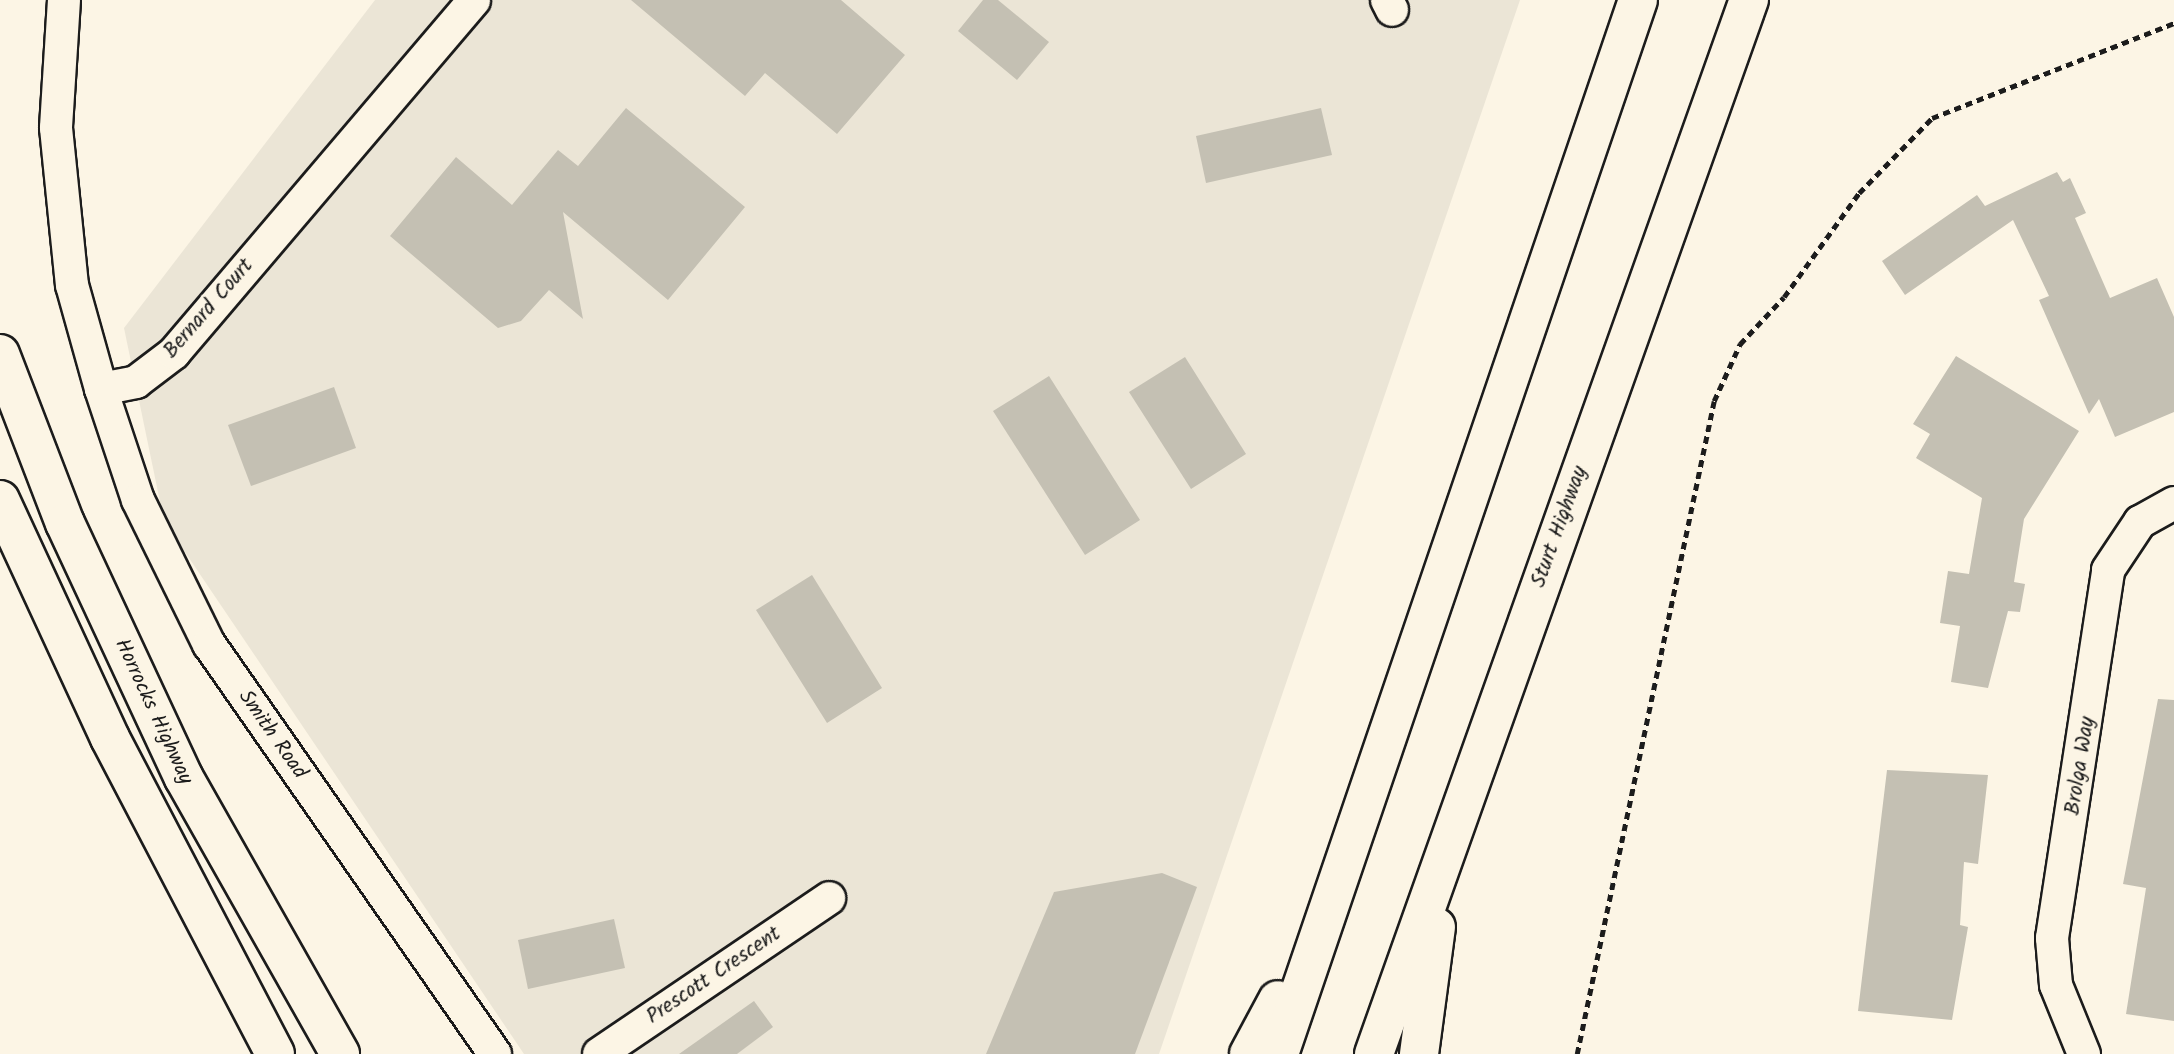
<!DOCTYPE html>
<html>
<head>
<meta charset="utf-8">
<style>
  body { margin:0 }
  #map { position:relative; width:2174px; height:1054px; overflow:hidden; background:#fcf5e5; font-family:Kalam,sans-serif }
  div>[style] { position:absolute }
  .built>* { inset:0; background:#ebe5d6 }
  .building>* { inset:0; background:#c4c0b3 }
  .path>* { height:4.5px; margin-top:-2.25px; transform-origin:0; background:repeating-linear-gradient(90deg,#1c1c1c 0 7px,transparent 0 12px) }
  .roads { filter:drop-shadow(2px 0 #1c1c1c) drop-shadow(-2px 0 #1c1c1c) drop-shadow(0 2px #1c1c1c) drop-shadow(0 -2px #1c1c1c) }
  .minor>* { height:32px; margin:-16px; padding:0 16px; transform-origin:16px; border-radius:16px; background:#fcf5e5 }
  .trunk>* { height:38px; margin:-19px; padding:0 19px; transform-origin:19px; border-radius:19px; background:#fcf5e5 }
  .motorway>* { height:38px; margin:-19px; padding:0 19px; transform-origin:19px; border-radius:19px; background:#fcf5e5 }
  span { translate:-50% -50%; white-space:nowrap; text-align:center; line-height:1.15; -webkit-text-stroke:5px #fcf5e5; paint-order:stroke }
  .street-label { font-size:21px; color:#1c1c1c }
</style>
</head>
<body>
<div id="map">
  <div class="built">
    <div style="clip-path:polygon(375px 0,1520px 0,1159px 1054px,524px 1054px,164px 521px,124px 328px)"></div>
  </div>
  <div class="building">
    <div style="clip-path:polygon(631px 0,841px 0,905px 55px,837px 134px,765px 73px,745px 96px)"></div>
    <div style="clip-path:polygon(983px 0,998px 0,1049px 42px,1017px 80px,958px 31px)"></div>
    <div style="clip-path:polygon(626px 108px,745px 207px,668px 300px,563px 212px,583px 319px,549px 290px,521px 321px,498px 328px,390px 236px,456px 157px,512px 205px,558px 150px,578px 166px)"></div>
    <div style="clip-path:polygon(1321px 108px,1332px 155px,1206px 183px,1196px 136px)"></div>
    <div style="clip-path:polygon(2057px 172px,2063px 182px,2070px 178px,2086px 213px,2075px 218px,2110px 298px,2157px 278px,2174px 317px,2174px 412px,2115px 437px,2099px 399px,2089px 414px,2039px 300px,2049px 296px,2013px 220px,1905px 295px,1882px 261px,1977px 195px,1985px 206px)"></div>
    <div style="clip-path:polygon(1956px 356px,2079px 431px,2024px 519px,2014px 582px,2025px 584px,2020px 612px,2008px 611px,1988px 688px,1951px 682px,1960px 626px,1940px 623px,1948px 571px,1969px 574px,1982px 498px,1916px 458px,1930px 434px,1913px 424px)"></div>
    <div style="clip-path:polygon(1185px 357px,1246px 454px,1191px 489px,1129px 392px)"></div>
    <div style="clip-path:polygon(1049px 376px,1140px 520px,1085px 555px,993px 411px)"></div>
    <div style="clip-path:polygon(334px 387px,356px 448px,251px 486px,228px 425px)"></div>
    <div style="clip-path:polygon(812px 575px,882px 688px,827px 723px,756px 610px)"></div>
    <div style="clip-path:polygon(2158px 699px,2174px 700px,2174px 1021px,2126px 1014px,2146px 888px,2123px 884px)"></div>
    <div style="clip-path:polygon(1887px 770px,1988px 775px,1978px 864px,1964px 862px,1960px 925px,1968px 927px,1952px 1020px,1858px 1011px)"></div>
    <div style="clip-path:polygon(1162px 873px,1197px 887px,1135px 1054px,986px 1054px,1054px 892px)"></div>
    <div style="clip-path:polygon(614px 919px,625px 968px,528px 989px,518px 940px)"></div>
    <div style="clip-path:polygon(754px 1001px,773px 1027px,737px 1054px,679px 1054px)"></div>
  </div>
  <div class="path">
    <div style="left:1577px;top:1054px;width:667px;rotate:-78.15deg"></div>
    <div style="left:1714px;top:401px;width:63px;rotate:-65.5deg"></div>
    <div style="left:1740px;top:344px;width:64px;rotate:-46.9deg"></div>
    <div style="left:1784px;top:297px;width:128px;rotate:-54.2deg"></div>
    <div style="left:1859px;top:193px;width:105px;rotate:-45.8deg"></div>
    <div style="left:1932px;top:118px;width:260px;rotate:-21.4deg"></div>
  </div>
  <div class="roads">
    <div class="minor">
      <div style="left:64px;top:0;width:128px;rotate:93.6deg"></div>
      <div style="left:56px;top:128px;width:158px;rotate:84.2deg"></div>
      <div style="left:72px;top:285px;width:108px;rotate:74.4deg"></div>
      <div style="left:101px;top:389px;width:36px;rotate:-11deg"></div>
      <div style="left:136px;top:382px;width:48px;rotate:-37.3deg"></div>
      <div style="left:174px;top:353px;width:463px;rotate:-49.6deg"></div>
      <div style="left:1387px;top:0;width:11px;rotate:63deg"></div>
      <div style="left:101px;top:389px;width:117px;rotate:71.6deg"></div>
      <div style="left:138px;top:500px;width:161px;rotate:63.8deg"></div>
      <div style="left:209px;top:644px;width:500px;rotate:55.1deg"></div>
      <div style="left:599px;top:1054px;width:278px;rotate:-34.1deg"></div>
      <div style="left:2084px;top:1054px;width:74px;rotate:-112.1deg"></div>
      <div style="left:2056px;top:985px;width:47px;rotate:-94.9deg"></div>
      <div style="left:2052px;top:938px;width:372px;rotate:-81.3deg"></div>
      <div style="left:2108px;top:570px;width:58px;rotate:-56.3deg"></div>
      <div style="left:2140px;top:522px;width:39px;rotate:-29deg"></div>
    </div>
    <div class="trunk">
      <div style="left:0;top:354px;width:181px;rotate:69deg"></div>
      <div style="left:65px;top:523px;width:281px;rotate:65deg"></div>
      <div style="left:184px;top:778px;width:317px;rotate:60.5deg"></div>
      <div style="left:0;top:500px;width:262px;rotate:65.2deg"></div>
      <div style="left:110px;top:738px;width:356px;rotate:62.4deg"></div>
    </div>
    <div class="motorway">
      <div style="left:1249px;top:1054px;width:61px;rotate:-61.8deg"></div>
      <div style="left:1279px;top:1054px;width:1113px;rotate:-71.19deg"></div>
      <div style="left:1374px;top:1054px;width:1119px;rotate:-70.42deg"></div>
      <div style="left:1419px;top:1054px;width:128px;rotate:-82.4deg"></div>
    </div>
  </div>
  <div class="street-label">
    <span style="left:209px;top:309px;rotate:-49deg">Bernard Court</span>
    <span style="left:1560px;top:527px;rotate:-70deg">Sturt Highway</span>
    <span style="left:153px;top:712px;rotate:65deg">Horrocks Highway</span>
    <span style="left:272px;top:735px;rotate:55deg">Smith Road</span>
    <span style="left:2081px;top:766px;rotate:-81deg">Brolga Way</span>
    <span style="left:714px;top:976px;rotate:-34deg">Prescott Crescent</span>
  </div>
</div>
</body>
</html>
